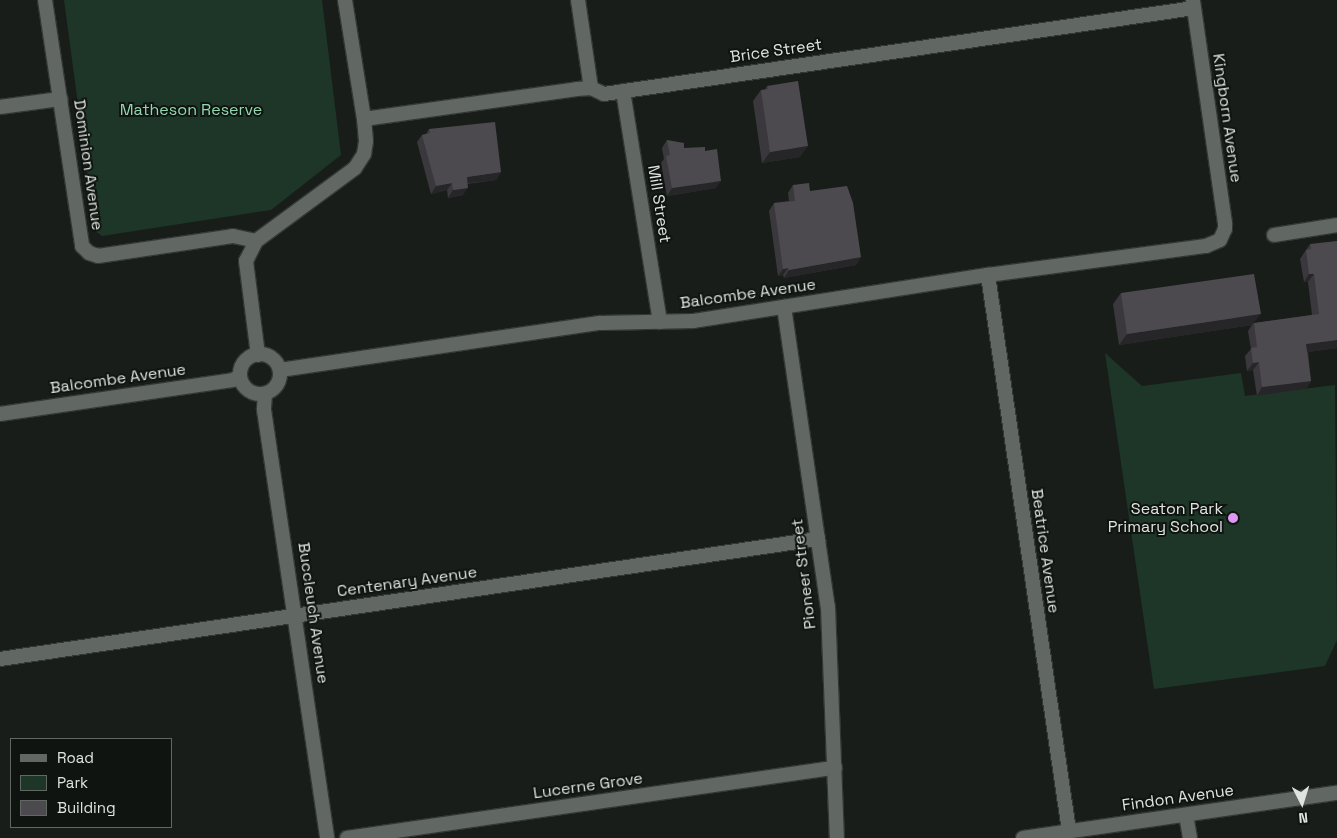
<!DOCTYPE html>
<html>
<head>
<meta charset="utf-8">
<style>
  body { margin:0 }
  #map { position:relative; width:1337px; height:838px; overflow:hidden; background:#181d1a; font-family:"Space Grotesk",sans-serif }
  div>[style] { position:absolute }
  .green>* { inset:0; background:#1d3627 }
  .roads { filter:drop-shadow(1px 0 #343835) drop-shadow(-1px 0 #343835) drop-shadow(0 1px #343835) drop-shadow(0 -1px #343835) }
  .minor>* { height:14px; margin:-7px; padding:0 7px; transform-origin:7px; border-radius:7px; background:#616864 }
  .minor>.ring { margin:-7px; padding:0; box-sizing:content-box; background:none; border:14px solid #616864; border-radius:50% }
  .wall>* { inset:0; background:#3b383d }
  .shaded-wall>* { inset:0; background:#262528 }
  .building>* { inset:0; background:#4d4a4f }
  .dots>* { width:14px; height:14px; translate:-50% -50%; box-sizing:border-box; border:2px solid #0f1411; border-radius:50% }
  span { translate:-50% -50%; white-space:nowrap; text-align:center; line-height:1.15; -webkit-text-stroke:4px #0f1411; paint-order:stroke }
  .street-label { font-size:16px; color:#e0e4e1 }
  .park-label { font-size:16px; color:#93d8ae }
  .poi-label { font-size:16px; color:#e0e4e1 }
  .right { translate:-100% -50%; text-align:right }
  .legend { position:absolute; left:10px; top:738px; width:162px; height:90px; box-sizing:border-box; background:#0f1411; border:1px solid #636764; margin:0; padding:6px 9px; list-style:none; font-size:15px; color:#e0e4e1 }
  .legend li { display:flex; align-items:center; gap:10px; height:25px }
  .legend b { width:25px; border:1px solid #636764 }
  .north { position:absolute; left:1277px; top:778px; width:50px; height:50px; -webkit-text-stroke:4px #0f1411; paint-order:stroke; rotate:175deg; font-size:14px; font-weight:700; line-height:20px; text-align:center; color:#e0e4e1 }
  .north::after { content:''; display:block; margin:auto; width:18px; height:22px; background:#e0e4e1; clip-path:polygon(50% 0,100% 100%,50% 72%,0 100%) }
</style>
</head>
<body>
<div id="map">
  <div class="green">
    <div style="clip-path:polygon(64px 0,322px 0,341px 155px,271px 210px,102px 236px,95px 231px)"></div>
    <div style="clip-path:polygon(1105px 353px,1142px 386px,1241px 373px,1245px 396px,1335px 385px,1337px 640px,1325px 666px,1154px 689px)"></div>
  </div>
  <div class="roads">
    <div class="minor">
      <div style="left:45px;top:0;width:249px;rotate:81.4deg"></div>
      <div style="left:82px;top:246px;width:10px;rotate:45deg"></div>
      <div style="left:89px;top:253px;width:9px;rotate:18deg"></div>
      <div style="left:98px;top:256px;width:136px;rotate:-8.4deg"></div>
      <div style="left:233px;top:236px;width:24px;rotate:12deg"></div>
      <div style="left:578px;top:0;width:89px;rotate:81.6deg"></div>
      <div style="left:623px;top:91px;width:234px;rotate:80.9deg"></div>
      <div style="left:0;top:107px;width:61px;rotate:-7.6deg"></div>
      <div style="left:364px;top:119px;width:215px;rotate:-8deg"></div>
      <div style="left:577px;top:89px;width:14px;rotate:-4deg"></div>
      <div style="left:591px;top:88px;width:14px;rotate:25deg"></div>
      <div style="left:604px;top:94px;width:596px;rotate:-8.29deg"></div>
      <div style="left:1274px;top:235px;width:64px;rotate:-9deg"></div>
      <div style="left:988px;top:275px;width:562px;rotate:81.71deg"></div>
      <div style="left:784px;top:307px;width:303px;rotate:81.7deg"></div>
      <div style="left:828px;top:607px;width:231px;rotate:87.8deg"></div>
      <div class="ring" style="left:240px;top:354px;width:26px;height:26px"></div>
      <div style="left:258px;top:355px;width:95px;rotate:-97.3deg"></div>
      <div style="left:246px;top:261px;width:22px;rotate:-63deg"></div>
      <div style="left:256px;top:241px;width:123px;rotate:-36.4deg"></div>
      <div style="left:355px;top:168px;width:17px;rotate:-57deg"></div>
      <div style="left:364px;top:154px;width:13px;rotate:-81deg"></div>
      <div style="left:366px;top:141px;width:22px;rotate:-95deg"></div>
      <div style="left:364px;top:119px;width:121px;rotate:-99.1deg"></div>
      <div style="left:280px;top:370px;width:323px;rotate:-8.4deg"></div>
      <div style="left:600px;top:323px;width:93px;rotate:-1.2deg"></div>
      <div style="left:693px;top:321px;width:299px;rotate:-8.9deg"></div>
      <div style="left:988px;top:275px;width:220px;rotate:-7.6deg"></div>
      <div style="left:1206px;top:246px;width:15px;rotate:-23deg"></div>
      <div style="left:1220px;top:240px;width:12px;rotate:-66deg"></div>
      <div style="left:1225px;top:229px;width:6px;rotate:-90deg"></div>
      <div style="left:1225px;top:223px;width:225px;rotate:-98.2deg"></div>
      <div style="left:265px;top:394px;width:16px;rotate:94deg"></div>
      <div style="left:264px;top:410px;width:433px;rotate:81.6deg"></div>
      <div style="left:0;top:414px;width:235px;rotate:-8.3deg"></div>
      <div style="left:233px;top:380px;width:8px;rotate:-30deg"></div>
      <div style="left:0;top:659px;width:827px;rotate:-8.35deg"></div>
      <div style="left:1186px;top:815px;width:23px;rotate:80deg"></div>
      <div style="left:347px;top:838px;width:493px;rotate:-8.2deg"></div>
      <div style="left:1023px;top:838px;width:317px;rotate:-8.2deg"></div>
    </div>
  </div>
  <div class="wall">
    <div style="clip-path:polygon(767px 86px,800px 157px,762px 163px,753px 101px,761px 90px,765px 90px)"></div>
    <div style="clip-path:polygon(429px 129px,501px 172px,496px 180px,467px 184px,463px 195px,448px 198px,447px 190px,431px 194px,417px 142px,422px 135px,426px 134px)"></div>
    <div style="clip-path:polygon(667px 140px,684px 148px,705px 151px,716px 188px,667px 196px,661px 163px,664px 159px,662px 148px)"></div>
    <div style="clip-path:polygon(793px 185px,810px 191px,861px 257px,856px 265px,784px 278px,783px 275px,778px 276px,769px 211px,774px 203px,789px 201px,788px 193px)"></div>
    <div style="clip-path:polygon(1310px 244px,1337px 348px,1308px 352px,1311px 381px,1306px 389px,1257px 396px,1253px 370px,1247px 371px,1245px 356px,1251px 349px,1248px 331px,1252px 325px,1119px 345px,1113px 304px,1121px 293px,1255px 323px,1312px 315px,1308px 282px,1304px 282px,1300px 259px)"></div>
  </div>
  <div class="shaded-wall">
    <div style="clip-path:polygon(808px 146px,800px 157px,762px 163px,770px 152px)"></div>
    <div style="clip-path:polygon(501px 172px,496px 180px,461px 184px,467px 177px)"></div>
    <div style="clip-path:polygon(721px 181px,716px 188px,667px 196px,672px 188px)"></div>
    <div style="clip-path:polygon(452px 183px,447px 190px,431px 194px,436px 186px)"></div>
    <div style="clip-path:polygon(468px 188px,463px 195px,448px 198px,453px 190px)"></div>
    <div style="clip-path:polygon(861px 257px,856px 265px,784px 278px,789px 270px)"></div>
    <div style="clip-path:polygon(788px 268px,783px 275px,778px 276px,783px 269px)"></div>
    <div style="clip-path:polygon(1309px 274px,1314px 274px,1308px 282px,1304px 282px)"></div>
    <div style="clip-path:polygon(1261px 314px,1252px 325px,1119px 345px,1127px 334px)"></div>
    <div style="clip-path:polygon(1337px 340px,1337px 348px,1301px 353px,1306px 344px)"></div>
    <div style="clip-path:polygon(1259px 362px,1253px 370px,1247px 371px,1253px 363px)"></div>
    <div style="clip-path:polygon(1311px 381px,1306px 389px,1257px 396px,1262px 387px)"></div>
  </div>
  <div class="building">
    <div style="clip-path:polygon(798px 81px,808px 146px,770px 152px,761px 90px,768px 89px,767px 86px)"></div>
    <div style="clip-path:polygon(495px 122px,501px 172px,467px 177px,468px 188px,453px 190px,452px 183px,436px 186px,422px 135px,430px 133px,429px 129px)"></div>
    <div style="clip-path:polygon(667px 140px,684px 143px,684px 148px,705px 147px,705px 151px,717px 149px,721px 181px,672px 188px,666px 156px,670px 155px)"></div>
    <div style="clip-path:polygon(809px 183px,810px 191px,847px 186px,853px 203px,861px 257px,789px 270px,788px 268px,783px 269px,774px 203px,795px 201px,793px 185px)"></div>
    <div style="clip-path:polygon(1337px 241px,1337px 340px,1306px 344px,1311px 381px,1262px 387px,1259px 362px,1253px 363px,1251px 348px,1257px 347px,1254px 323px,1319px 314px,1314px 274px,1309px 274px,1306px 250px,1311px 249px,1310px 244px)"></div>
    <div style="clip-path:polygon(1254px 274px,1261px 314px,1127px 334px,1121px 293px)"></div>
  </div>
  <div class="dots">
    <div style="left:1233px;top:518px;background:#de98f3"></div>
  </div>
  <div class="street-label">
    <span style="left:776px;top:51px;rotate:-8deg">Brice Street</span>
    <span style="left:1227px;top:118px;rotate:82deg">Kingborn Avenue</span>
    <span style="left:88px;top:165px;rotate:82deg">Dominion Avenue</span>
    <span style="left:659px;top:204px;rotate:81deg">Mill Street</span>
    <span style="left:748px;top:294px;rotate:-8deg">Balcombe Avenue</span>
    <span style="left:118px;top:379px;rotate:-8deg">Balcombe Avenue</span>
    <span style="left:1045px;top:551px;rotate:82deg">Beatrice Avenue</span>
    <span style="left:804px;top:574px;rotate:-97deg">Pioneer Street</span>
    <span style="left:407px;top:582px;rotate:-8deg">Centenary Avenue</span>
    <span style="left:313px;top:613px;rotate:82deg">Buccleuch Avenue</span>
    <span style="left:588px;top:786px;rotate:-8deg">Lucerne Grove</span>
    <span style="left:1178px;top:798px;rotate:-8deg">Findon Avenue</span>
  </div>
  <div class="park-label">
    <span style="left:191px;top:110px">Matheson Reserve</span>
  </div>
  <div class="poi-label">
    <span class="right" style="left:1223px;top:518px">Seaton Park<br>Primary School</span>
  </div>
  <ul class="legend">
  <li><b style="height:6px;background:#616864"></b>Road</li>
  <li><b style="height:14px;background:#1d3627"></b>Park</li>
  <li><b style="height:14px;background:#4d4a4f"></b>Building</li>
  </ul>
  <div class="north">N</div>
</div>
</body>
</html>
